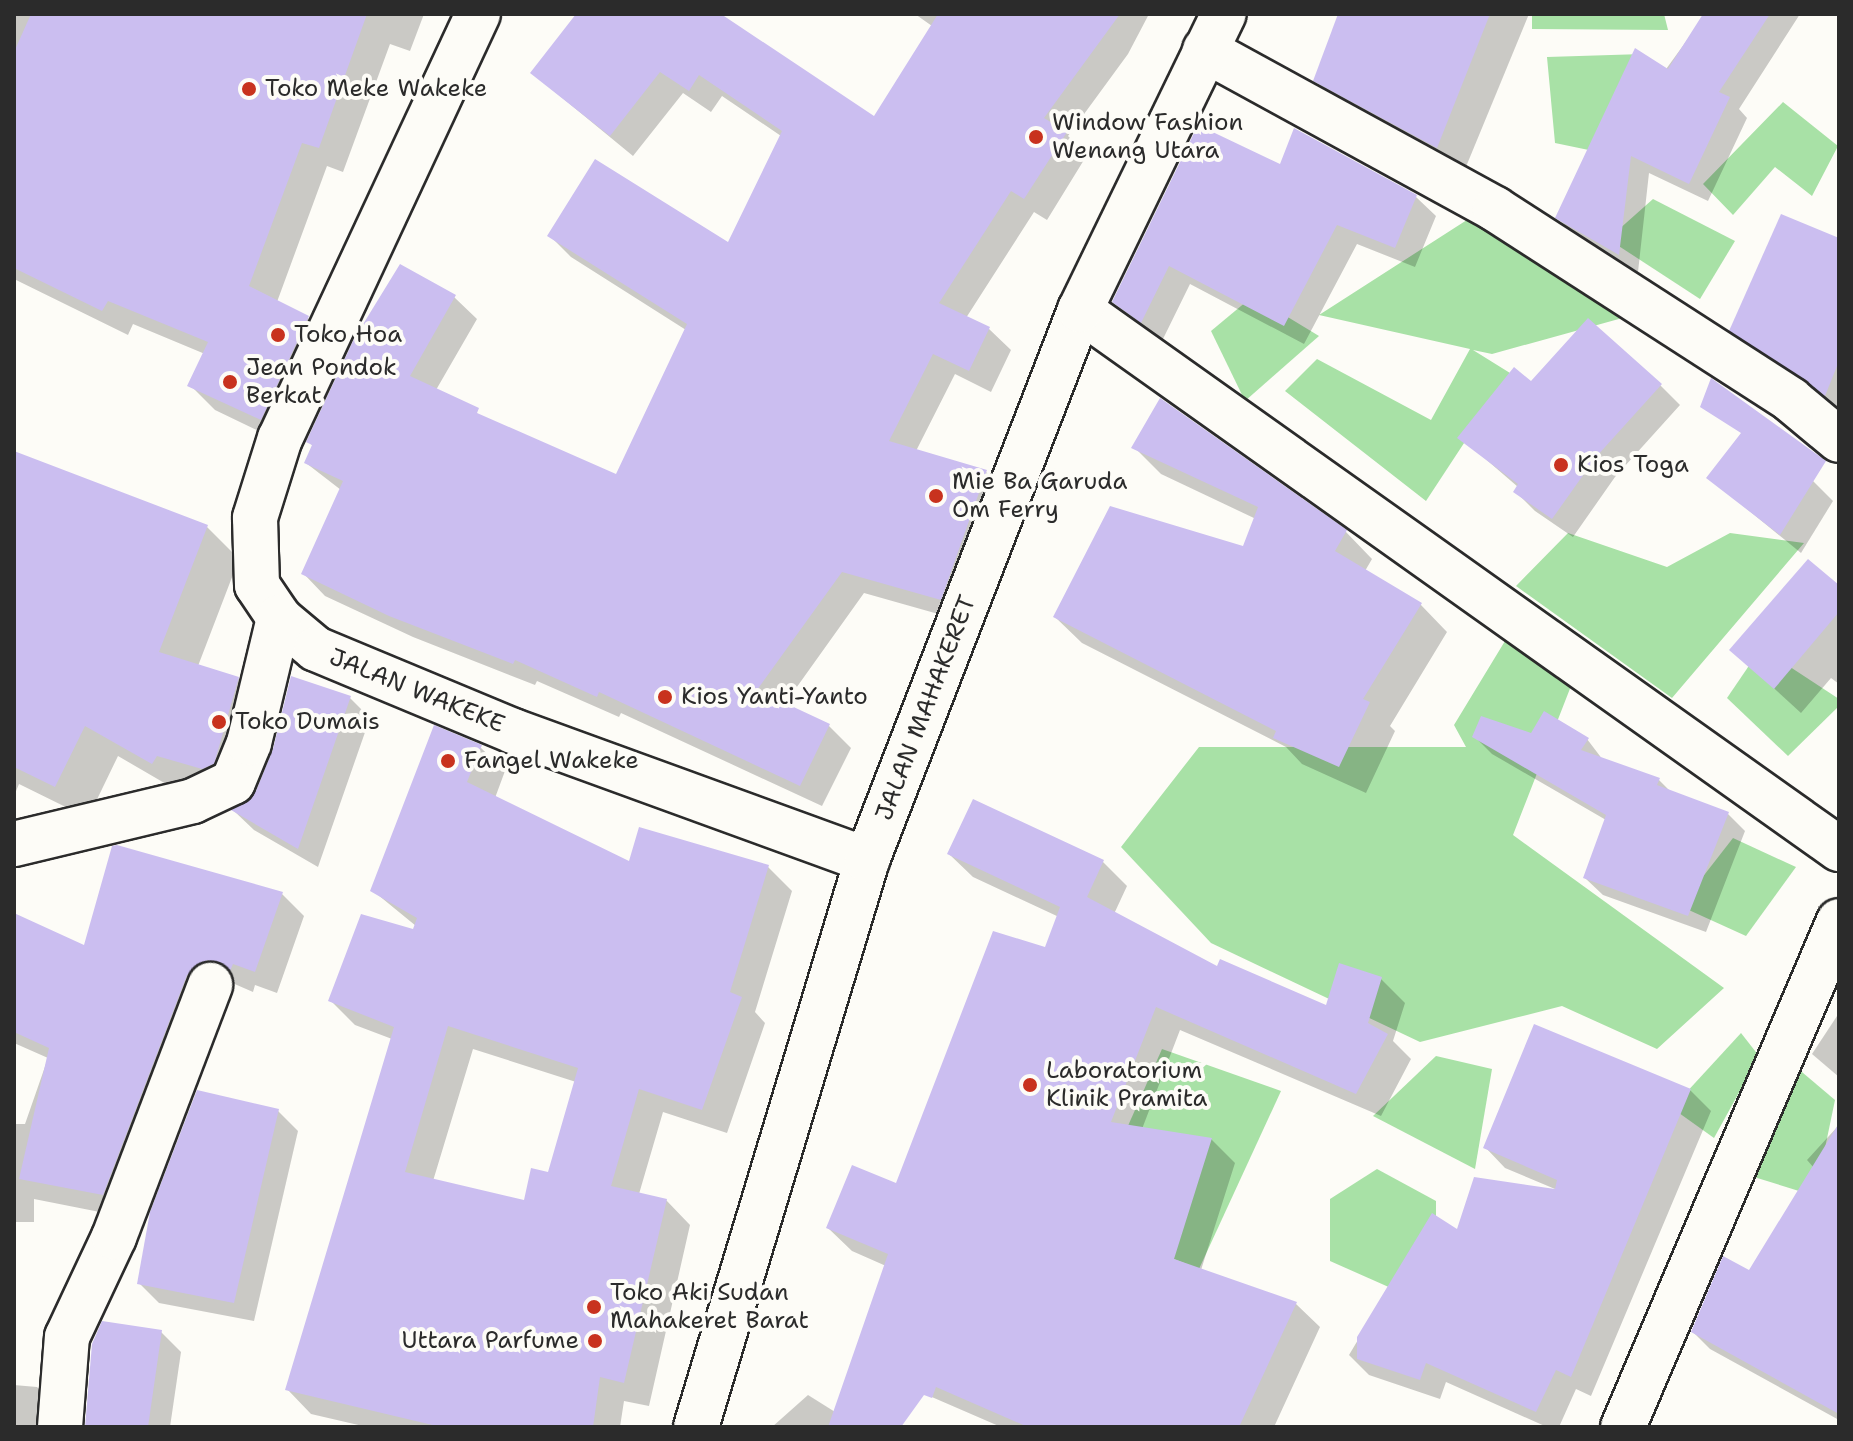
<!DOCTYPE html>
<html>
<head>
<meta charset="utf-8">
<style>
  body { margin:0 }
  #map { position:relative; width:1853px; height:1441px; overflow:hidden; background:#fdfcf7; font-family:"Shantell Sans",sans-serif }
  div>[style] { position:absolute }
  .green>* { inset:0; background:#a8e1a6 }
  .shadow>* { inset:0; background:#0003 }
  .building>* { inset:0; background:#cbbef0 }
  .roads { filter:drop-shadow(2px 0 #2b2b2b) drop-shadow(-2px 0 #2b2b2b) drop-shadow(0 2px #2b2b2b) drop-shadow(0 -2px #2b2b2b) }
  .minor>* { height:44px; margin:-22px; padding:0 22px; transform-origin:22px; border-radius:22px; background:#fdfcf7 }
  .tertiary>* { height:44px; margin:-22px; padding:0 22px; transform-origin:22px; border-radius:22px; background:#fdfcf7 }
  .dots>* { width:22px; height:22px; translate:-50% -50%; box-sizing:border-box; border:4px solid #fdfcf7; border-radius:50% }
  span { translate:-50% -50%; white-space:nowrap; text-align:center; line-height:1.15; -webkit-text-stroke:8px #fdfcf7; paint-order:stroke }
  .poi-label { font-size:24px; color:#2b2b2b }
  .left { translate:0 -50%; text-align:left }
  .right { translate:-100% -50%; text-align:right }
  .street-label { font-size:24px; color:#2b2b2b }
  .frame { position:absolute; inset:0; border:16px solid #2b2b2b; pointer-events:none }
</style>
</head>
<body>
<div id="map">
  <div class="green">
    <div style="clip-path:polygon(1532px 14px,1664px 14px,1668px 30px,1532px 29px)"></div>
    <div style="clip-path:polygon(1643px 54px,1608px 154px,1555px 143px,1547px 57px)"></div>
    <div style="clip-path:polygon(1783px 102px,1838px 146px,1812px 196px,1775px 167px,1733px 215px,1703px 184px)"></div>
    <div style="clip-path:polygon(1653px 199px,1735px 241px,1700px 299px,1608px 239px)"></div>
    <div style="clip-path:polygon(1470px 218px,1626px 317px,1492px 354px,1473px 350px,1510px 373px,1426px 501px,1285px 391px,1317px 359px,1431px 420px,1470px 349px,1319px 315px)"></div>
    <div style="clip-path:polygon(1253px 296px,1319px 336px,1245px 401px,1211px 331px)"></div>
    <div style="clip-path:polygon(1568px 533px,1667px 567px,1730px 533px,1804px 543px,1672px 698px,1516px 586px)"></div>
    <div style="clip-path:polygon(1505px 641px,1571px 686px,1513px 835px,1724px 988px,1657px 1049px,1562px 1006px,1420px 1042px,1211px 943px,1121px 847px,1199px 747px,1466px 747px,1454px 725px)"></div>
    <div style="clip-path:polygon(1761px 648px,1839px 699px,1839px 706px,1788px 756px,1727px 698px)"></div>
    <div style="clip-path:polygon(1733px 838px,1796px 867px,1746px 936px,1680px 906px)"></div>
    <div style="clip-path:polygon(1741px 1033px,1759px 1056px,1714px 1138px,1672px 1108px)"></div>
    <div style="clip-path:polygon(1162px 1049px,1281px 1091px,1199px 1269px,1085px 1223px)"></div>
    <div style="clip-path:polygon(1436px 1056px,1492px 1069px,1475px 1169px,1373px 1116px)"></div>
    <div style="clip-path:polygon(1796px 1067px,1835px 1100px,1815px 1196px,1754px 1177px)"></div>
    <div style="clip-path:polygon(1377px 1169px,1436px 1201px,1436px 1308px,1330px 1261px,1330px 1199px)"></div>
  </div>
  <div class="shadow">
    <div style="clip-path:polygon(14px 14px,424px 14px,410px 51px,390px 44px,343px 172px,327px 166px,277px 302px,308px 318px,333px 343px,286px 444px,215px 410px,190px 385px,205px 354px,133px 324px,128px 335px,14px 279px)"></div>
    <div style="clip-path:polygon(579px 14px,717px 14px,874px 119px,932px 26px,915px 14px,1149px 14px,1128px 54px,1068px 136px,1087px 155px,1047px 220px,1034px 212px,966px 318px,988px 328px,1011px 350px,991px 392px,955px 374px,916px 451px,986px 472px,1008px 494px,963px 621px,864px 593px,784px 705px,829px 726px,851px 748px,822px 806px,621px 713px,619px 717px,537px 681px,535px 685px,413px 637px,325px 596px,303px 573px,341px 490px,306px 463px,314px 447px,308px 441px,454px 297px,477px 319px,436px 390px,488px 420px,617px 477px,686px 330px,571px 257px,549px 235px,729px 245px,781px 136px,722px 96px,711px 112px,683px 93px,633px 156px,532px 73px)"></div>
    <div style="clip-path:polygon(1343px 14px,1529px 14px,1463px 174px,1343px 107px,1316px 80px)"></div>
    <div style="clip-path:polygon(1706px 14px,1800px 14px,1739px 109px,1747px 118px,1708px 201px,1649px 173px,1638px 272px,1576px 236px,1558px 218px)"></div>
    <div style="clip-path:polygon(1281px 167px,1416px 197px,1436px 216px,1415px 267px,1357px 244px,1304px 344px,1190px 284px,1162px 341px,1114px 301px)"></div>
    <div style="clip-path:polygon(1839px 240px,1839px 411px,1755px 353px,1732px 330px)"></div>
    <div style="clip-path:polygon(1532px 383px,1660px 385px,1680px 405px,1615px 477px,1573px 537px,1535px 511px,1515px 491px,1518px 487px,1460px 437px)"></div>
    <div style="clip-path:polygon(1134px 447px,1346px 532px,1372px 559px,1365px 571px,1421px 605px,1447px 632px,1390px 726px,1395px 731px,1366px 793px,1302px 764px,1286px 747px,1082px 643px,1055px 617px,1244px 548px,1256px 519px,1161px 474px)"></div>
    <div style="clip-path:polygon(14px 453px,207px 527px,239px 559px,198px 666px,238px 678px,270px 711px,245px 796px,185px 795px,118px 756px,88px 818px,19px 784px,14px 796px)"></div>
    <div style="clip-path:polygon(1709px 478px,1813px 481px,1833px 501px,1801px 553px)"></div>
    <div style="clip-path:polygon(1839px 588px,1839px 684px,1831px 678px,1801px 713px,1732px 650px)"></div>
    <div style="clip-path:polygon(350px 698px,370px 718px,318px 867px,254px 830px,234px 811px,258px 793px,275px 750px)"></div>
    <div style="clip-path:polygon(1532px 735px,1587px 739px,1603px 760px,1659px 780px,1671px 792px,1728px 814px,1745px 831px,1706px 932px,1603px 895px,1585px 878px,1606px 820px,1492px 754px,1474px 736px)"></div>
    <div style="clip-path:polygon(evenodd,480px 747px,505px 771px,495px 798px,630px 864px,768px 867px,792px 891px,755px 1012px,765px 1023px,727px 1133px,663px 1112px,639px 1194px,666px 1200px,690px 1225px,649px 1406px,624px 1401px,620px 1427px,367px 1427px,311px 1414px,287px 1389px,392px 1039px,355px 1025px,330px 1000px,414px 931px,416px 926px,372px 890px,480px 747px,473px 1049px,576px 1082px,549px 1174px,525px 1203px,433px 1181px,473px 1049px)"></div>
    <div style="clip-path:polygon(949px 854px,1103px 862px,1127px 886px,1114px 914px,1218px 969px,1327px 1008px,1381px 979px,1405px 1003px,1393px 1041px,1411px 1059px,1381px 1116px,1180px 1030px,1142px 1129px,1211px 1139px,1235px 1163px,1201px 1270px,1296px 1304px,1320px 1327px,1274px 1427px,1001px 1427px,881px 1375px,886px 1266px,852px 1251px,828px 1228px,897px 1186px,1046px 949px,1059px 917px,973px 877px)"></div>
    <div style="clip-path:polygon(282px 894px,304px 916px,277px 993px,255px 985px,253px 992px,230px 982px,125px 1217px,34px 1199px,34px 1222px,14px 1222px,14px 1124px,25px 1124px,48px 1058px,14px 1043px,14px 920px,85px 947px)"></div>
    <div style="clip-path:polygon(1839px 1013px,1839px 1077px,1812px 1054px)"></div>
    <div style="clip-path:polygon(1690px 1090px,1711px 1111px,1591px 1396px,1576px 1389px,1559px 1427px,1547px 1427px,1446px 1382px,1440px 1399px,1369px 1375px,1349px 1355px,1432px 1216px,1458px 1232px,1555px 1189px,1505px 1168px,1485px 1147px)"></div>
    <div style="clip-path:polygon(278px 1111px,298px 1131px,254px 1321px,159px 1303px,139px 1283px)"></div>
    <div style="clip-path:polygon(1839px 1125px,1839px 1420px,1710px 1349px,1693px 1332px,1750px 1272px,1814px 1168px,1807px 1160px)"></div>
    <div style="clip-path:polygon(161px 1332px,181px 1352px,170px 1427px,87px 1427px)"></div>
    <div style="clip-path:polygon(14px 1385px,37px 1387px,57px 1407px,57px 1427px,14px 1427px)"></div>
    <div style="clip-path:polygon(808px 1395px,859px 1427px,772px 1427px)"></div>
  </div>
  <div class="building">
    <div style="clip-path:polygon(31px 14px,367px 14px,319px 148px,302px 143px,249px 286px,309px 316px,261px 420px,187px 386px,208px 342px,108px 301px,102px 311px,14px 268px,14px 52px)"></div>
    <div style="clip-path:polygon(576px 14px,721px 14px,874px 116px,938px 14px,1120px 14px,1044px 118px,1067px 132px,1024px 199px,1011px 191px,939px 303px,990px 327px,969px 371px,933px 354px,889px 441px,987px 470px,941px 600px,842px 572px,757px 690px,830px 724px,800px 786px,599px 692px,597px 697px,515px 660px,513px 664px,389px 616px,301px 574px,343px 481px,304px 463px,312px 445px,306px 442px,354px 339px,400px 264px,456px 295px,410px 376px,479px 408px,477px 413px,616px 474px,687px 324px,547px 236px,595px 159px,728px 242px,782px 131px,699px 75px,689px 91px,660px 72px,610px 136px,530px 73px)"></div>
    <div style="clip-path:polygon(1338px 14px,1490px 14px,1437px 148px,1313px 81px)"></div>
    <div style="clip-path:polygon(1703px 14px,1770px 14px,1719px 92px,1730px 97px,1689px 184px,1631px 156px,1619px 255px,1555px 218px,1635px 48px,1668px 69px)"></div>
    <div style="clip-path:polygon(1198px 125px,1280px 164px,1294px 128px,1417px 195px,1395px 248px,1337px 225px,1284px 326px,1169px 266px,1141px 323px,1112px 302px)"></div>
    <div style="clip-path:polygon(1781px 214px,1839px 238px,1839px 361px,1825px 396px,1729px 331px)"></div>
    <div style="clip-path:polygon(1588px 318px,1662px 384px,1596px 457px,1552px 519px,1513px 492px,1518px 484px,1457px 438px,1514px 367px,1531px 381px)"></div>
    <div style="clip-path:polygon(1711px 378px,1826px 461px,1780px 535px,1706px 478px,1741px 433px,1700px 407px)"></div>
    <div style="clip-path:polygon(1160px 398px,1347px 530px,1335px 551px,1422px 603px,1363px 699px,1370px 702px,1339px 767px,1273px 738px,1276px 731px,1053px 617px,1110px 506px,1243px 546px,1258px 507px,1131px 448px)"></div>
    <div style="clip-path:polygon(14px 451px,208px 525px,159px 652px,239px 677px,214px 764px,202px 769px,157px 756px,152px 764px,85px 726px,55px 787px,14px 767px)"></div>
    <div style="clip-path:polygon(1808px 559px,1839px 585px,1839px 612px,1774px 689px,1729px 650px)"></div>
    <div style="clip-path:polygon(291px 676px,351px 696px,298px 849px,231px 810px,256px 791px,273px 749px)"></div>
    <div style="clip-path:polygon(1544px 711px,1589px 738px,1581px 750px,1660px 778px,1657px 785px,1729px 812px,1688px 916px,1583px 878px,1606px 815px,1472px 737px,1481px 716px,1531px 733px)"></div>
    <div style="clip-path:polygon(evenodd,434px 725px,482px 745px,467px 782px,629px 861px,639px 827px,769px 865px,730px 992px,742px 997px,702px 1110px,639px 1089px,611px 1186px,667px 1199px,624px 1383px,600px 1377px,593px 1427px,441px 1427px,285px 1390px,394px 1027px,328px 1001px,361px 914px,413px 929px,417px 918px,370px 891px,434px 725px,448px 1026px,578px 1068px,548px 1172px,531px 1168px,524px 1200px,405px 1172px,448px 1026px)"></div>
    <div style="clip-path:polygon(973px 799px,1104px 860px,1087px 897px,1217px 966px,1220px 959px,1326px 1005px,1339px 963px,1382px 977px,1368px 1023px,1388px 1034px,1356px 1094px,1156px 1007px,1111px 1122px,1212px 1138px,1174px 1259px,1297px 1302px,1239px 1427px,1028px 1427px,936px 1387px,932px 1398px,924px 1395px,901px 1427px,828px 1427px,888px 1254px,826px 1228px,852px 1165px,896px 1183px,993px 931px,1045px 947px,1060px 907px,947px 854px)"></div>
    <div style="clip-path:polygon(117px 845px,283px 892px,255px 972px,233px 964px,230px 971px,207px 960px,187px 975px,103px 1195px,19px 1179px,49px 1048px,14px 1032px,14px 913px,84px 945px,112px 846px)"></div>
    <div style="clip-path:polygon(1534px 1024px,1691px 1089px,1571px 1377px,1556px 1370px,1536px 1412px,1426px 1363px,1420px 1380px,1357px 1359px,1357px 1337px,1432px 1213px,1457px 1229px,1474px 1177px,1555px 1189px,1557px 1180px,1483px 1148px)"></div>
    <div style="clip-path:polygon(197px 1090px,279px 1109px,234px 1303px,137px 1284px,150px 1212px)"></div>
    <div style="clip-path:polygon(1839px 1123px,1839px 1414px,1691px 1332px,1723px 1256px,1749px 1270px)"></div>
    <div style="clip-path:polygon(102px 1321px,162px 1330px,148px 1427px,85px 1427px,92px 1344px)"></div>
  </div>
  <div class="roads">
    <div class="minor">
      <div style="left:478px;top:14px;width:468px;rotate:115deg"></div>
      <div style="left:280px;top:438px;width:84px;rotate:107.4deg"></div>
      <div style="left:255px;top:518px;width:67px;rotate:88.3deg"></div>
      <div style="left:257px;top:585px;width:40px;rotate:56deg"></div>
      <div style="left:279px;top:618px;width:48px;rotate:40deg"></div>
      <div style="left:316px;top:649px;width:213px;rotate:22.6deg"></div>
      <div style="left:513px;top:731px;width:377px;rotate:20deg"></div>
      <div style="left:1205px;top:50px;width:331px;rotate:28.7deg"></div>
      <div style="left:1495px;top:209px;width:352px;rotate:32.8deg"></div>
      <div style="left:1791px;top:400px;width:62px;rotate:39.8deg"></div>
      <div style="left:1080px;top:310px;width:931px;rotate:35.38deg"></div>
      <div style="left:14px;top:844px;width:184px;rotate:-13.5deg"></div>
      <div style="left:193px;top:801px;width:44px;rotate:-25.4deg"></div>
      <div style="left:233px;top:782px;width:42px;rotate:-67.7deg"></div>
      <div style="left:249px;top:743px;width:129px;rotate:-76.5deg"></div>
      <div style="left:60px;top:1427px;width:90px;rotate:-85.6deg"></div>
      <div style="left:67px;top:1337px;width:110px;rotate:-64.8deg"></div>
      <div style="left:114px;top:1237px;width:270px;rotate:-69.1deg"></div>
      <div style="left:1623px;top:1427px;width:550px;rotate:-66.88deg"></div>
    </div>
    <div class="tertiary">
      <div style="left:696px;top:1427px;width:592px;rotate:-73.22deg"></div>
      <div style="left:867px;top:860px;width:590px;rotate:-68.83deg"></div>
      <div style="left:1080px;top:310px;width:329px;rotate:-64.1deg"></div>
    </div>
  </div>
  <div class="dots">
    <div style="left:249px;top:89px;background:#c8321e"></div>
    <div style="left:1036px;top:137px;background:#c8321e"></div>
    <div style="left:278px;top:335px;background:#c8321e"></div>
    <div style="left:230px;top:382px;background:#c8321e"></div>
    <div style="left:1561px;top:465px;background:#c8321e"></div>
    <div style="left:936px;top:496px;background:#c8321e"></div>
    <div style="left:665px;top:697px;background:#c8321e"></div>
    <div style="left:219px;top:722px;background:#c8321e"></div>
    <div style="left:448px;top:761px;background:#c8321e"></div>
    <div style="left:1030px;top:1085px;background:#c8321e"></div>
    <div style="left:594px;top:1307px;background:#c8321e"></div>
    <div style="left:595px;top:1341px;background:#c8321e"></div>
  </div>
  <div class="poi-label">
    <span class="left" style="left:265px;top:89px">Toko Meke Wakeke</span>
    <span class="left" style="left:1052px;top:137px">Window Fashion<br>Wenang Utara</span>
    <span class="left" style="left:294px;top:335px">Toko Hoa</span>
    <span class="left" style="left:246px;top:382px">Jean Pondok<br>Berkat</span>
    <span class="left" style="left:1577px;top:465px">Kios Toga</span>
    <span class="left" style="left:952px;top:496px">Mie Ba Garuda<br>Om Ferry</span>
    <span class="left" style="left:681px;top:697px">Kios Yanti-Yanto</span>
    <span class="left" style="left:235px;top:722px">Toko Dumais</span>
    <span class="left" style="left:464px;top:761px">Fangel Wakeke</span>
    <span class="left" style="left:1046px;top:1085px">Laboratorium<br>Klinik Pramita</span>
    <span class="left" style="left:610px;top:1307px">Toko Aki Sudan<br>Mahakeret Barat</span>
    <span class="right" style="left:579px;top:1341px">Uttara Parfume</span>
  </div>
  <div class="street-label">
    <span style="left:417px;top:691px;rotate:22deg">JALAN WAKEKE</span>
    <span style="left:926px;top:708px;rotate:-69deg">JALAN MAHAKERET</span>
  </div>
  <div class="frame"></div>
</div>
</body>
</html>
